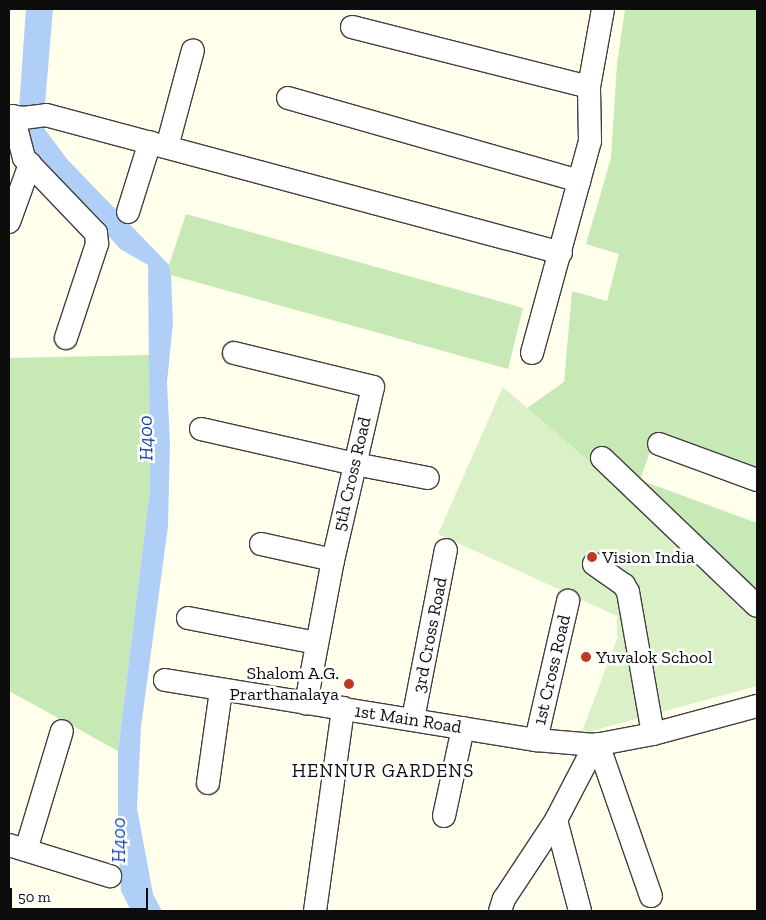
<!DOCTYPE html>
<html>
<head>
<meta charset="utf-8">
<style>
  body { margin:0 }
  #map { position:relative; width:766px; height:920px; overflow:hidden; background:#ffffec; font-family:"Zilla Slab",serif }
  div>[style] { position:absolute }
  .green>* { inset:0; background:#c6e9b6 }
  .pitch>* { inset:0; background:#daf1c8 }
  .water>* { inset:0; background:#b0cff7 }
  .roads { filter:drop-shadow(1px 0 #404040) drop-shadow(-1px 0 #404040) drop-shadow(0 1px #404040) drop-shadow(0 -1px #404040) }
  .minor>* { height:22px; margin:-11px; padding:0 11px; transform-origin:11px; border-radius:11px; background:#fff }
  .dots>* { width:14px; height:14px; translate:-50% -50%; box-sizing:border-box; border:2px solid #fff; border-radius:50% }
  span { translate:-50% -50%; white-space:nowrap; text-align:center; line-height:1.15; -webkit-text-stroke:5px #fff; paint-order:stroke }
  .street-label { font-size:18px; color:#0d0d0d }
  .poi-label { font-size:18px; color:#0d0d0d }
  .left { translate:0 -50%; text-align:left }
  .right { translate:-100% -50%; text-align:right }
  .water-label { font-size:19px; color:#1547a0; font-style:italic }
  .neighbourhood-label { font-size:19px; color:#0d0d0d; letter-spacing:1px }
  .frame { position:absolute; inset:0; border:10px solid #0d0d0d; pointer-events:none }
  .scale { position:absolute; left:10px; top:888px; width:138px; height:22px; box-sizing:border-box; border:2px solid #0d0d0d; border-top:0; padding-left:6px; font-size:15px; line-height:18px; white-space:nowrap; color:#0d0d0d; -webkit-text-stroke:4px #fff; paint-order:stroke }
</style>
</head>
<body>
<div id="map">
  <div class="green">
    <div style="clip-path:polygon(625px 9px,757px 9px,757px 467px,657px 432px,640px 480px,757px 523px,757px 625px,749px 614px,594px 462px,592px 464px,527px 408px,564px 382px,572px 291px,607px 301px,619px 254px,586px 244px,611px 158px,617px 64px)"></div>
    <div style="clip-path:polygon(186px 214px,523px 308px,508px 369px,171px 275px,169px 265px)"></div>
    <div style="clip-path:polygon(149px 355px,150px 489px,118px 751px,9px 691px,9px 358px)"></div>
  </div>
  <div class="pitch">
    <div style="clip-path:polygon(503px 387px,592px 464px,594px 462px,720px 580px,749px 614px,757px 625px,757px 686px,581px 734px,617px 639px,617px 616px,438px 534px)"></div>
  </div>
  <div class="water">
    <div style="clip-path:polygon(26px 9px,53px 9px,45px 104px,19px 108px)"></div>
    <div style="clip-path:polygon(41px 124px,67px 159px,169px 265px,171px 275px,173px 323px,167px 382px,170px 444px,168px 526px,141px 727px,137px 808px,153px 894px,162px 911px,131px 911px,121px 891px,118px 835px,118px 751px,150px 489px,148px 265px,120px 249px,28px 144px,23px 130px)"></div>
  </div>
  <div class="roads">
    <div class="minor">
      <div style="left:352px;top:27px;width:244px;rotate:14.2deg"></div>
      <div style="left:288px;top:98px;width:303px;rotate:15.9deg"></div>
      <div style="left:9px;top:116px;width:14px;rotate:8deg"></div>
      <div style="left:23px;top:118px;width:23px;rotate:-7deg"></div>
      <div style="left:46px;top:115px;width:533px;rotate:15deg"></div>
      <div style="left:13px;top:116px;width:43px;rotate:75.3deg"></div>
      <div style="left:24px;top:158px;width:104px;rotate:46.2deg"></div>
      <div style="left:96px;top:233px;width:11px;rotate:85deg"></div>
      <div style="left:97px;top:244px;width:99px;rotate:108.3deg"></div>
      <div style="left:167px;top:147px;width:100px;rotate:-75deg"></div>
      <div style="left:128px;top:212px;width:73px;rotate:-72.6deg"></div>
      <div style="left:9px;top:222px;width:62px;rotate:-70.1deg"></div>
      <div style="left:234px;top:353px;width:143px;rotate:13.7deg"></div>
      <div style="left:373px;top:387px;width:178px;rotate:103deg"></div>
      <div style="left:333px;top:560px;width:146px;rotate:100.7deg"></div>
      <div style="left:532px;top:353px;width:220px;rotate:-74.7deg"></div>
      <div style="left:590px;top:141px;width:54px;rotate:-91.1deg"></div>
      <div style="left:589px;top:87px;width:79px;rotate:-79.8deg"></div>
      <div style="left:201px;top:429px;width:158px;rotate:12.8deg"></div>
      <div style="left:355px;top:464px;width:74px;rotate:10.9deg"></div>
      <div style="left:659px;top:444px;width:104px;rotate:20.2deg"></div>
      <div style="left:602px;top:458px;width:214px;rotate:43.7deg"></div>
      <div style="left:261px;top:544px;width:74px;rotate:12.5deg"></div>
      <div style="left:594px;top:564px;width:37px;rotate:35deg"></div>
      <div style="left:624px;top:585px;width:8px;rotate:60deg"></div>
      <div style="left:628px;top:592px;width:144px;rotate:80deg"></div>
      <div style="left:188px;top:618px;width:131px;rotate:11deg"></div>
      <div style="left:165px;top:680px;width:376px;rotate:9.2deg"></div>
      <div style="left:536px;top:740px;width:59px;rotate:4.8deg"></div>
      <div style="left:595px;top:745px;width:59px;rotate:-10.7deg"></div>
      <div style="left:653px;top:734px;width:108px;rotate:-15.1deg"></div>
      <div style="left:413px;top:719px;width:172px;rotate:-79deg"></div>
      <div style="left:536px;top:740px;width:143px;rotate:-77deg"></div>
      <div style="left:598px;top:744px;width:161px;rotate:70.8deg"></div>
      <div style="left:208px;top:783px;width:94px;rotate:-82deg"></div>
      <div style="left:444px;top:816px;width:90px;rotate:-77.8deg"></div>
      <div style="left:556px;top:820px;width:94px;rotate:75.2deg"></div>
      <div style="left:9px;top:845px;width:106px;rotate:17.1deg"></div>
      <div style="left:26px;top:850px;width:124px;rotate:-73.2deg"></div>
      <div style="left:315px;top:911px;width:205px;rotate:-82.1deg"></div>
      <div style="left:500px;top:911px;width:13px;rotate:-72deg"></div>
      <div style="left:504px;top:899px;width:95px;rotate:-56.6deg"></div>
      <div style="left:556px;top:820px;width:85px;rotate:-62.5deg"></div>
    </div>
  </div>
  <div class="dots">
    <div style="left:592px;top:557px;background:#be3a23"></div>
    <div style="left:586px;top:657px;background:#be3a23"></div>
    <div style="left:349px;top:684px;background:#be3a23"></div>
  </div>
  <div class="street-label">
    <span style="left:352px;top:474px;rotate:-77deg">5th Cross Road</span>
    <span style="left:430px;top:635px;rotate:-79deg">3rd Cross Road</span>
    <span style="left:552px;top:670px;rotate:-77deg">1st Cross Road</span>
    <span style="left:408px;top:719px;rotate:9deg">1st Main Road</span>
  </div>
  <div class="poi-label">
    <span class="left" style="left:602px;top:557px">Vision India</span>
    <span class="left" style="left:596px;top:657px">Yuvalok School</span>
    <span class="right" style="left:339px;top:684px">Shalom A.G.<br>Prarthanalaya</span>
  </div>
  <div class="water-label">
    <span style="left:146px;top:438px;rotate:-91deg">H400</span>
    <span style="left:119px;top:840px;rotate:-90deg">H400</span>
  </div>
  <div class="neighbourhood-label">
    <span style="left:383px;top:771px">HENNUR GARDENS</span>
  </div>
  <div class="frame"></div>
  <div class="scale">50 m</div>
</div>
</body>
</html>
